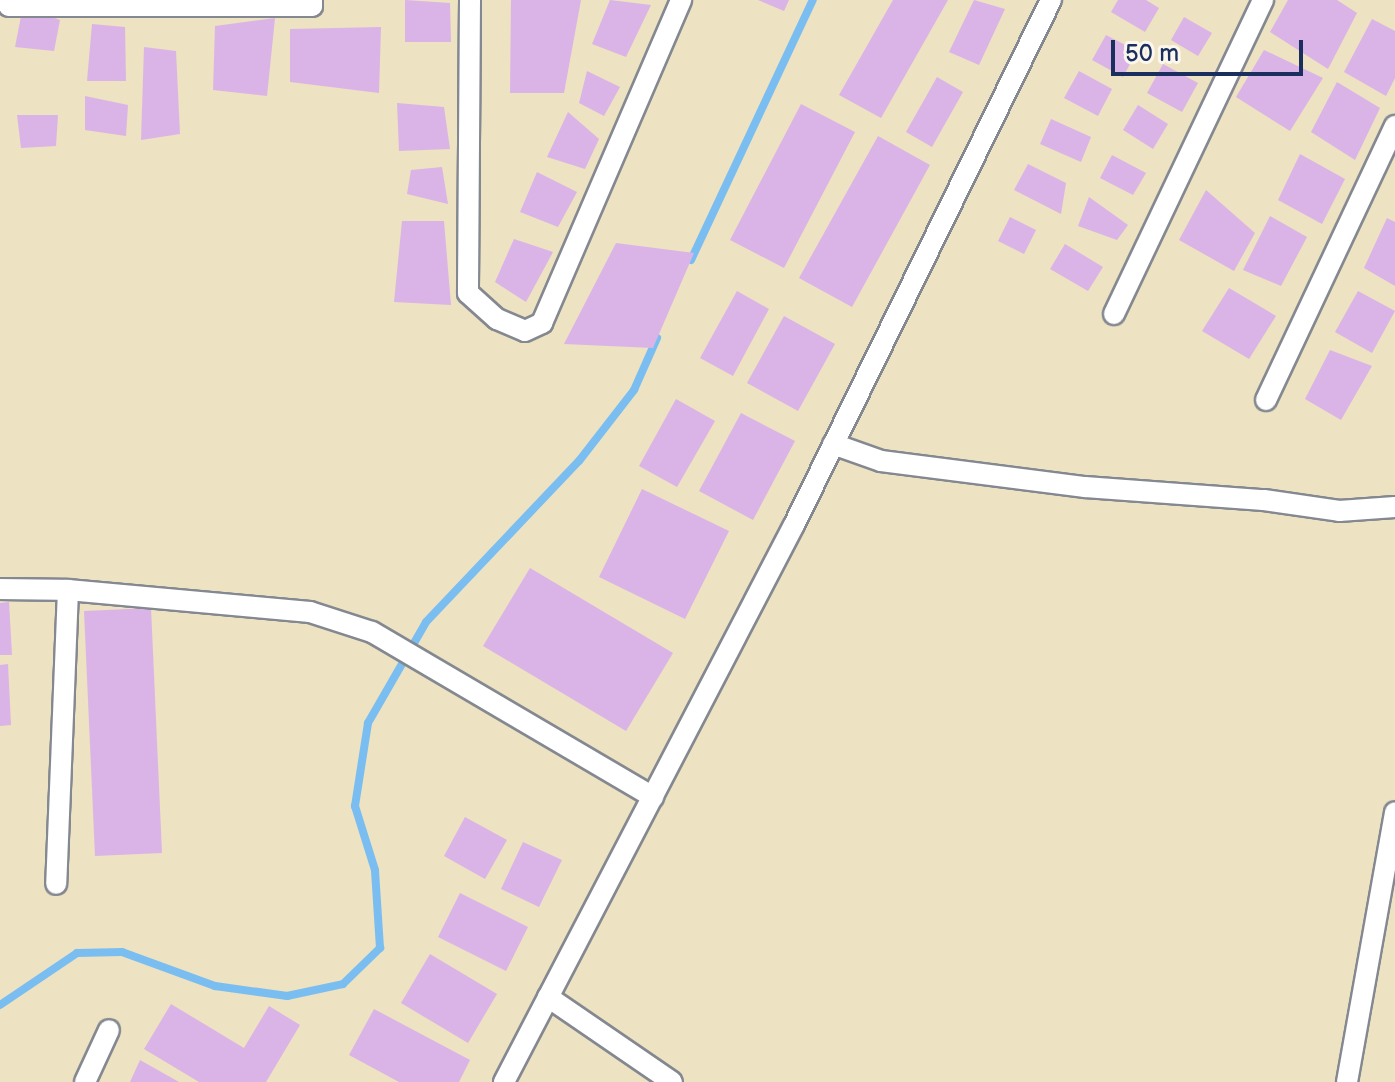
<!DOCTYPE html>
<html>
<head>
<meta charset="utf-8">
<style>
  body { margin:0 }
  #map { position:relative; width:1395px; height:1082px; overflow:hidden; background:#ede2c2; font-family:"Balsamiq Sans",sans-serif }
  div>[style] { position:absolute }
  .stream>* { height:8px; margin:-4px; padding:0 4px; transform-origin:4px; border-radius:4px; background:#7abef1 }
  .building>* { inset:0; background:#dab4e7 }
  .roads { filter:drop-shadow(2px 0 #848890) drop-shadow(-2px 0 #848890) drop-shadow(0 2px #848890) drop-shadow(0 -2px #848890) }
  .street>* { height:20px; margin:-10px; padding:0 10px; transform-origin:10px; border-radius:10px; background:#fff }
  span { translate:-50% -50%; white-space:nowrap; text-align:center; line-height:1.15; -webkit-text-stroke:8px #fbf7ec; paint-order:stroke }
  .scale { position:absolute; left:1111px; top:40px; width:192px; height:36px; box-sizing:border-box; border:4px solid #1b2f5e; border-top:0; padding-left:10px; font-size:24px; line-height:28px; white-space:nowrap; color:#1b2f5e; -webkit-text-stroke:6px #fbf7ec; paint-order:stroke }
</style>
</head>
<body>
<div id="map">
  <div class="stream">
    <div style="left:691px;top:260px;width:287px;rotate:-64.9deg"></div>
    <div style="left:0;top:1005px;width:93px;rotate:-34deg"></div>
    <div style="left:77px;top:953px;width:45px;rotate:-1.3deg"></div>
    <div style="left:122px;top:952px;width:99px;rotate:20.1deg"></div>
    <div style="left:215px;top:986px;width:73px;rotate:7.9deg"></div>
    <div style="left:287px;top:996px;width:57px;rotate:-12.1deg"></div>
    <div style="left:343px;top:984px;width:52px;rotate:-44.2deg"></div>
    <div style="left:380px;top:948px;width:78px;rotate:-93.7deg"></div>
    <div style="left:375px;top:870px;width:67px;rotate:-107.4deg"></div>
    <div style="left:355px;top:806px;width:84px;rotate:-81.1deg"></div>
    <div style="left:368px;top:723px;width:116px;rotate:-60.1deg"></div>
    <div style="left:426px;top:622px;width:222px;rotate:-46.5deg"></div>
    <div style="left:579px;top:461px;width:90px;rotate:-52.2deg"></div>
    <div style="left:634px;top:390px;width:57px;rotate:-66.1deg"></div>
  </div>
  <div class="building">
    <div style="clip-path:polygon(405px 0,450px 3px,451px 42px,405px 42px)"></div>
    <div style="clip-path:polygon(511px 0,581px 0,564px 93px,510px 93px)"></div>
    <div style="clip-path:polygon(610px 0,651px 5px,626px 57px,592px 44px)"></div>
    <div style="clip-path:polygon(758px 0,789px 0,784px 11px)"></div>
    <div style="clip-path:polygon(893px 0,948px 0,881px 118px,839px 95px)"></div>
    <div style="clip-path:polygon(974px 0,1005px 9px,979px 65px,949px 52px)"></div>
    <div style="clip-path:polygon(1118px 0,1146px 0,1159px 8px,1145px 32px,1111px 12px)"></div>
    <div style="clip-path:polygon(1288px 0,1337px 0,1357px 13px,1328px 69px,1270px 32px)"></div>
    <div style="clip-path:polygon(23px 6px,60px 20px,54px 51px,15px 47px)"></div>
    <div style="clip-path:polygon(1184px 17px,1212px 33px,1198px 56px,1171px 40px)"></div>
    <div style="clip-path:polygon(275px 18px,267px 96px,213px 90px,215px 26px)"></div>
    <div style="clip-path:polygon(1372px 19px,1395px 31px,1395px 78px,1386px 96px,1344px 72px)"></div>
    <div style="clip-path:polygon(92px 24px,125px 27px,126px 81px,87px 81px)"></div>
    <div style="clip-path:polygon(381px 27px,379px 93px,290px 82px,290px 29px)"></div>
    <div style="clip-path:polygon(1106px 35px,1137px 51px,1123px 77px,1092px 60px)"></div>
    <div style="clip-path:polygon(144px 47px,176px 51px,180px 134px,141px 140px)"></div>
    <div style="clip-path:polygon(1264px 50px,1323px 78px,1290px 131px,1236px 97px)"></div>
    <div style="clip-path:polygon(1163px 64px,1198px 83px,1182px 112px,1147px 93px)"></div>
    <div style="clip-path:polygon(587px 71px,620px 87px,604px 116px,579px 103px)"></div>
    <div style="clip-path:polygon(1079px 71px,1112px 89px,1098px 116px,1064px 98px)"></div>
    <div style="clip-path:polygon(937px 77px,963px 92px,932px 147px,906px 132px)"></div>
    <div style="clip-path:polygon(1337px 82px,1380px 108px,1355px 160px,1311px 132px)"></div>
    <div style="clip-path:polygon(85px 96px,128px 105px,126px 136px,85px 130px)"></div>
    <div style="clip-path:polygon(397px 103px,444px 107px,450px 149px,399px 151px)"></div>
    <div style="clip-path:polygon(801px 104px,855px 132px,784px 268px,730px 240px)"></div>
    <div style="clip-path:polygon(1138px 105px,1168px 124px,1153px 149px,1123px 130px)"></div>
    <div style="clip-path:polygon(568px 112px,599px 139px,585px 169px,547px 157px)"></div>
    <div style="clip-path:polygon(17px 115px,58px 115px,56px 146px,21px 148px)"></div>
    <div style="clip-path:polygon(1051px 119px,1091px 137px,1081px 162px,1040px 144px)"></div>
    <div style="clip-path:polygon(878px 136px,930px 165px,852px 307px,799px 278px)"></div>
    <div style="clip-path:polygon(1300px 154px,1345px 179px,1322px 224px,1278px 200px)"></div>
    <div style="clip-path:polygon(1112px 155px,1146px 173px,1133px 195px,1100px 178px)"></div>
    <div style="clip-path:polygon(1028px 164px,1066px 183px,1061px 214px,1014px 190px)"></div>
    <div style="clip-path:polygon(442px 167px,448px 204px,407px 194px,411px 170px)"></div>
    <div style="clip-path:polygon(537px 172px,577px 192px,558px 227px,520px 212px)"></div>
    <div style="clip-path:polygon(1206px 190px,1255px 233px,1234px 271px,1179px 240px)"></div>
    <div style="clip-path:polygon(1089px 197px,1128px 225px,1117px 240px,1078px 226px)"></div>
    <div style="clip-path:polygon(1270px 216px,1307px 237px,1281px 286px,1243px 270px)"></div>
    <div style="clip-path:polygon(1010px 217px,1036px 230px,1024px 254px,998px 241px)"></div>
    <div style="clip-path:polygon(1387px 218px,1395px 222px,1395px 286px,1364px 268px)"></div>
    <div style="clip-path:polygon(402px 221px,444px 221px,451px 305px,394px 302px)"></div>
    <div style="clip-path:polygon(514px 239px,553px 252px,526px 302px,495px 282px)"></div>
    <div style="clip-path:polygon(616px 243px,694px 253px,653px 348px,564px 344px)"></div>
    <div style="clip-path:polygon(1065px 244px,1103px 267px,1088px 291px,1050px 269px)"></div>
    <div style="clip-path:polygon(1229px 288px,1276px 316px,1249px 359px,1202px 331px)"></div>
    <div style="clip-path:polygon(737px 291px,769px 309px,733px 376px,700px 358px)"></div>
    <div style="clip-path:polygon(1358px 291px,1395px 311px,1372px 353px,1335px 332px)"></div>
    <div style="clip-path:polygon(784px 316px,835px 344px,798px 411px,747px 383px)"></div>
    <div style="clip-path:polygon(1330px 350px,1372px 366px,1341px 420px,1305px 399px)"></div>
    <div style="clip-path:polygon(676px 399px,715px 421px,677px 487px,639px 466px)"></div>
    <div style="clip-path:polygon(741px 413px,795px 441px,753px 520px,699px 491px)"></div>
    <div style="clip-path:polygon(642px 489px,729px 531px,685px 619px,599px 577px)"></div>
    <div style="clip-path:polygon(530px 568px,673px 653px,626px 731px,483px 646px)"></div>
    <div style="clip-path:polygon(9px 602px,12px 655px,0 655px,0 603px)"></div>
    <div style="clip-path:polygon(151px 608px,162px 853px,95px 856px,84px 611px)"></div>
    <div style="clip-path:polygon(8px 664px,11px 725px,0 726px,0 665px)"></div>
    <div style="clip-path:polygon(465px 817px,507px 840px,485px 879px,444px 856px)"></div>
    <div style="clip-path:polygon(523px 842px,562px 860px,539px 907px,501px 889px)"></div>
    <div style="clip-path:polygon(460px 893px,528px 927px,506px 971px,438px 937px)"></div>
    <div style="clip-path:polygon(430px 954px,497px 994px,468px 1043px,401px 1003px)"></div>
    <div style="clip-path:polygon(171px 1004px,244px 1048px,269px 1006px,300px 1025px,266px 1082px,199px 1082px,144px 1049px)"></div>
    <div style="clip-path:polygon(374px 1009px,470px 1060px,459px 1082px,399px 1082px,349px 1055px)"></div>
    <div style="clip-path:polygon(140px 1060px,179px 1082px,130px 1082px)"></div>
  </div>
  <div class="roads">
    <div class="street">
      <div style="left:9px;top:0;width:6px;rotate:90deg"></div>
      <div style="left:9px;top:6px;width:303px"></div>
      <div style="left:312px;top:6px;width:6px;rotate:-90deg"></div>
      <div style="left:470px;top:0;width:293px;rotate:90.4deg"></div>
      <div style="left:468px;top:293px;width:39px;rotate:42deg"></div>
      <div style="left:497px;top:319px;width:30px;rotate:23deg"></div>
      <div style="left:525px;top:331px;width:19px;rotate:-25deg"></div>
      <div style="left:542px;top:323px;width:352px;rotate:-66.7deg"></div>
      <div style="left:1114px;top:314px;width:348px;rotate:-64.6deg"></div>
      <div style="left:1266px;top:400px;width:303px;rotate:-64.8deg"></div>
      <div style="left:833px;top:444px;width:51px;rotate:19.5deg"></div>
      <div style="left:881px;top:461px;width:206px;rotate:7.3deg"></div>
      <div style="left:1085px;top:487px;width:179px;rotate:4.2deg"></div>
      <div style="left:1264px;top:500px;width:76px;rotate:8.3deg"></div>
      <div style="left:1339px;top:511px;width:56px;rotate:-4.1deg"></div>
      <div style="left:0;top:589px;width:68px;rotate:0.8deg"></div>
      <div style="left:68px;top:590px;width:294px;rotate:92.3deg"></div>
      <div style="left:68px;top:590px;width:243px;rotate:5.2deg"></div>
      <div style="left:310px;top:612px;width:65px;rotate:17.9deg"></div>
      <div style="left:372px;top:632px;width:326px;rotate:30.4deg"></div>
      <div style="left:548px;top:997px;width:150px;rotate:34.4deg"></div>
      <div style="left:85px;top:1082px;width:57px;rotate:-65.2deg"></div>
      <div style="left:504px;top:1082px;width:628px;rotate:-62.5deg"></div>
      <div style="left:794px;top:525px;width:585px;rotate:-63.92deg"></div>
      <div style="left:1347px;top:1082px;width:274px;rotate:-79.9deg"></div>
    </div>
  </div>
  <div class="scale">50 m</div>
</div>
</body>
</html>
